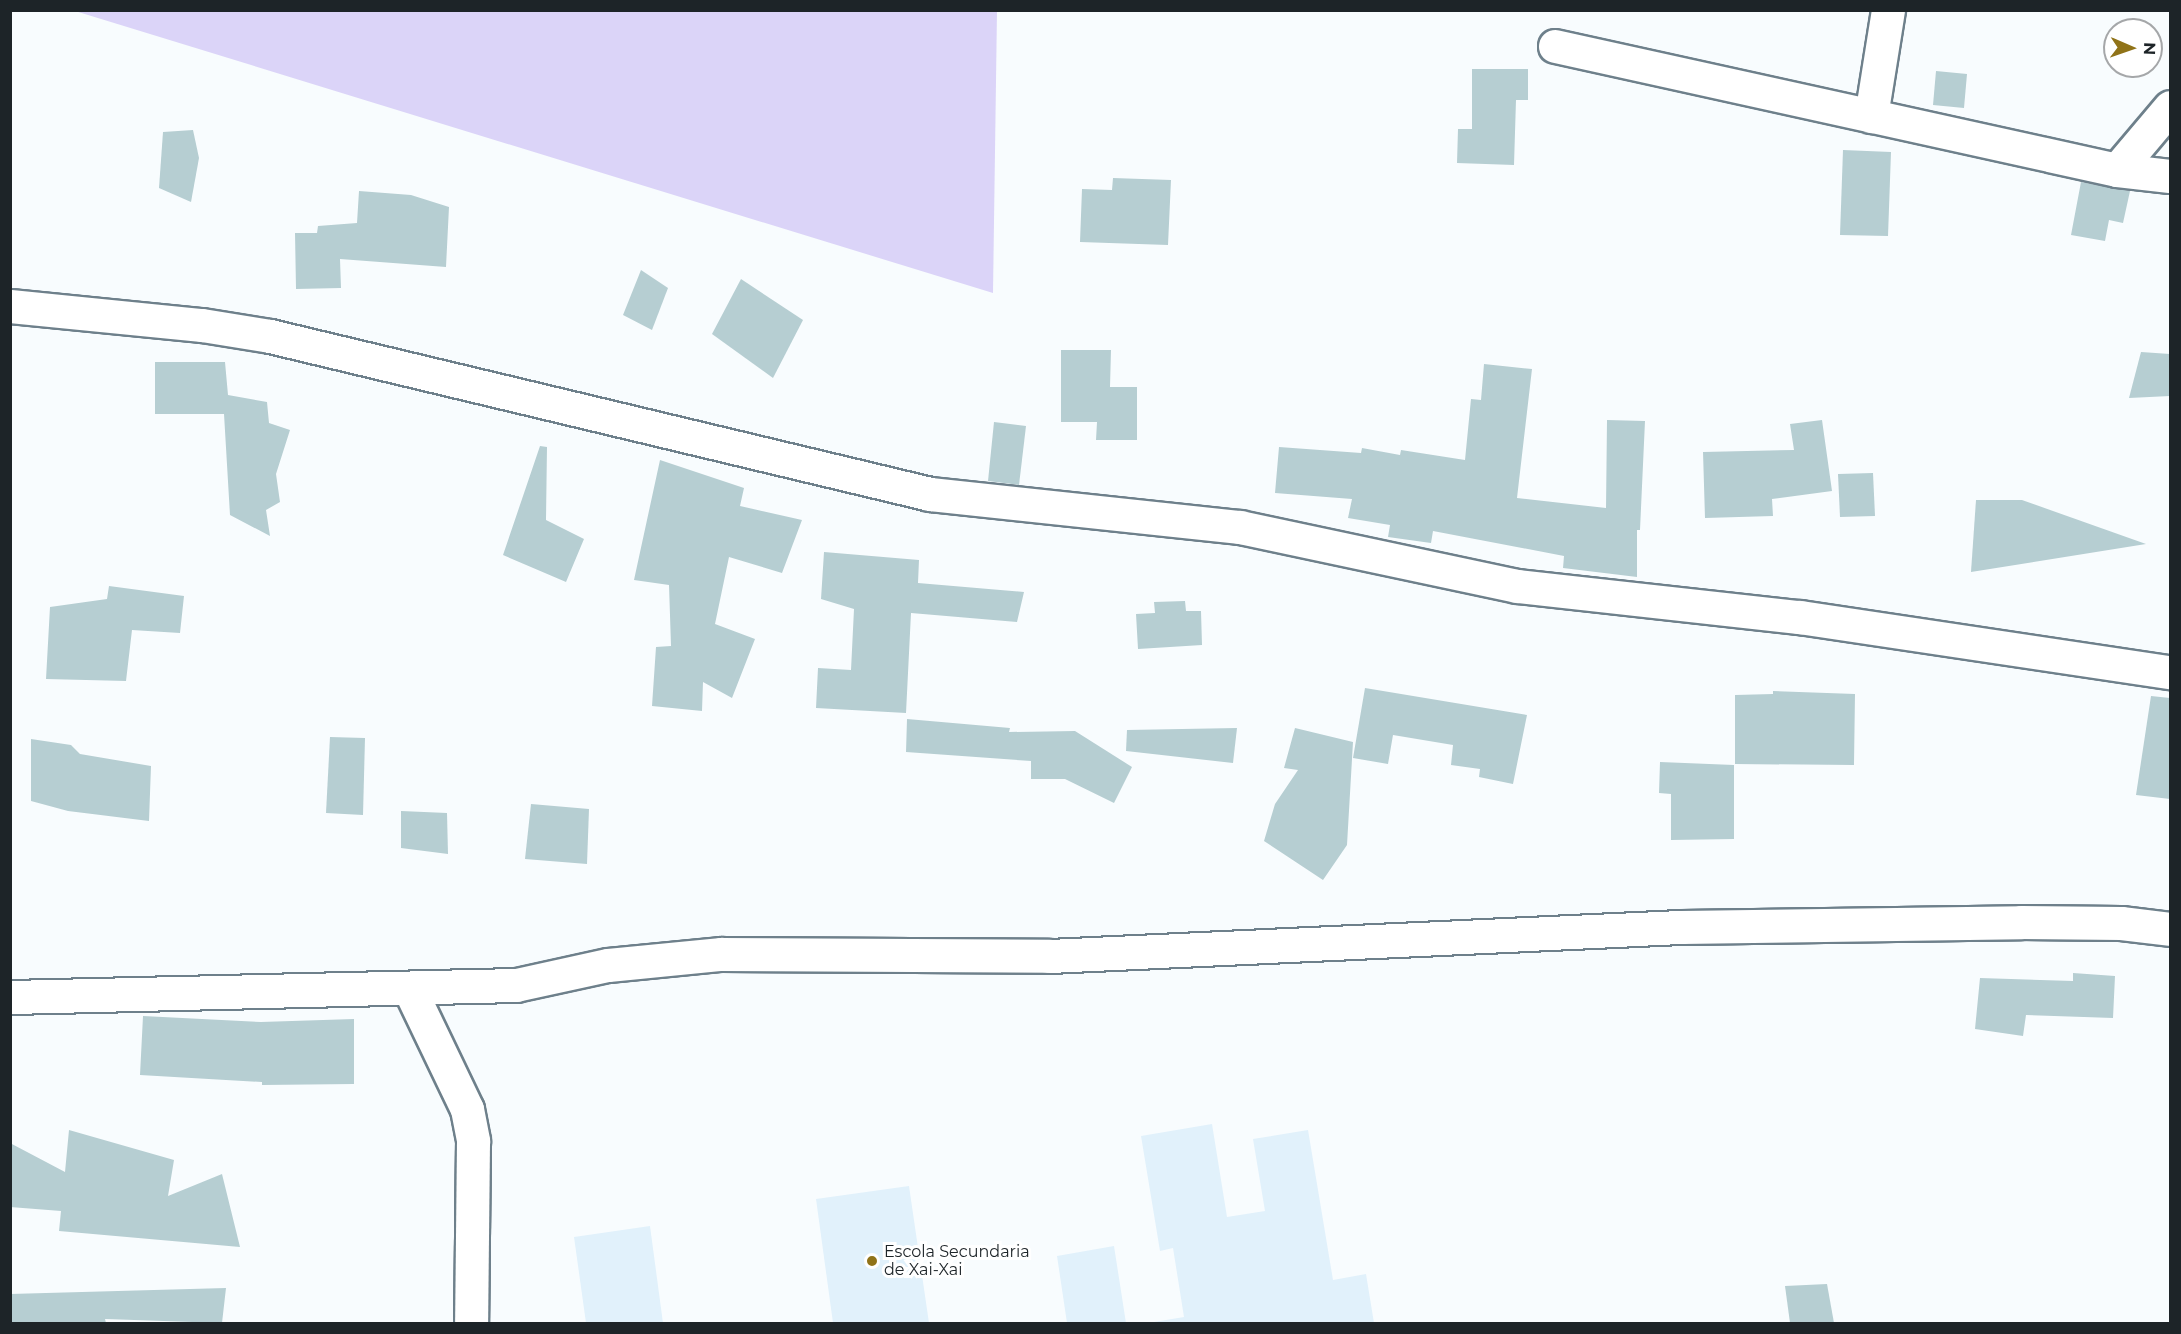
<!DOCTYPE html>
<html>
<head>
<meta charset="utf-8">
<style>
  body { margin:0 }
  #map { position:relative; width:2181px; height:1334px; overflow:hidden; background:#f8fcfe; font-family:Montserrat,sans-serif }
  div>[style] { position:absolute }
  .built>* { inset:0; background:#e1f1fb }
  .green>* { inset:0; background:#dbd4f8 }
  .building>* { inset:0; background:#b6ced2 }
  .roads { filter:drop-shadow(2px 0 #6e808b) drop-shadow(-2px 0 #6e808b) drop-shadow(0 2px #6e808b) drop-shadow(0 -2px #6e808b) }
  .minor>* { height:33px; margin:-16.5px; padding:0 16.5px; transform-origin:16.5px; border-radius:16.5px; background:#fff }
  .dots>* { width:16px; height:16px; translate:-50% -50%; box-sizing:border-box; border:3px solid #fff; border-radius:50% }
  span { translate:-50% -50%; white-space:nowrap; text-align:center; line-height:1.15; -webkit-text-stroke:6px #fff; paint-order:stroke }
  .poi-label { font-size:16px; color:#1d2428 }
  .left { translate:0 -50%; text-align:left }
  .frame { position:absolute; inset:0; border:12px solid #1d2428; pointer-events:none }
  .north { position:absolute; left:2103px; top:18px; width:60px; height:60px; box-sizing:border-box; background:#fff; border:2px solid #a5a7a9; border-radius:50%; rotate:92deg; font-size:16px; font-weight:700; line-height:24px; text-align:center; color:#1d2428 }
  .north::after { content:''; display:block; margin:auto; width:21px; height:27px; background:#907318; clip-path:polygon(50% 0,100% 100%,50% 72%,0 100%) }
</style>
</head>
<body>
<div id="map">
  <div class="built">
    <div style="clip-path:polygon(1212px 1124px,1227px 1217px,1265px 1211px,1253px 1139px,1308px 1130px,1333px 1280px,1366px 1274px,1374px 1323px,1148px 1323px,1184px 1317px,1173px 1248px,1160px 1251px,1141px 1136px)"></div>
    <div style="clip-path:polygon(909px 1186px,929px 1323px,833px 1323px,816px 1199px)"></div>
    <div style="clip-path:polygon(650px 1226px,663px 1323px,586px 1323px,574px 1237px)"></div>
    <div style="clip-path:polygon(1114px 1246px,1126px 1323px,1067px 1323px,1057px 1256px)"></div>
  </div>
  <div class="green">
    <div style="clip-path:polygon(75px 11px,997px 11px,993px 293px)"></div>
  </div>
  <div class="building">
    <div style="clip-path:polygon(1472px 69px,1528px 69px,1528px 100px,1516px 100px,1514px 165px,1457px 163px,1458px 129px,1472px 129px)"></div>
    <div style="clip-path:polygon(1936px 71px,1967px 74px,1964px 108px,1933px 105px)"></div>
    <div style="clip-path:polygon(193px 130px,199px 158px,191px 202px,159px 188px,163px 132px)"></div>
    <div style="clip-path:polygon(1843px 150px,1891px 152px,1888px 236px,1840px 235px)"></div>
    <div style="clip-path:polygon(1113px 178px,1171px 180px,1168px 245px,1080px 242px,1082px 189px,1112px 190px)"></div>
    <div style="clip-path:polygon(2081px 182px,2130px 191px,2123px 223px,2109px 220px,2105px 241px,2071px 235px)"></div>
    <div style="clip-path:polygon(359px 191px,411px 195px,449px 207px,446px 267px,340px 259px,341px 288px,296px 289px,295px 233px,317px 233px,318px 226px,357px 223px)"></div>
    <div style="clip-path:polygon(641px 270px,668px 288px,652px 330px,623px 315px)"></div>
    <div style="clip-path:polygon(741px 279px,803px 320px,773px 378px,712px 334px)"></div>
    <div style="clip-path:polygon(1061px 350px,1111px 350px,1110px 387px,1137px 387px,1137px 440px,1096px 440px,1097px 422px,1061px 422px)"></div>
    <div style="clip-path:polygon(2141px 352px,2170px 354px,2170px 396px,2129px 398px)"></div>
    <div style="clip-path:polygon(155px 362px,225px 362px,228px 395px,267px 402px,269px 423px,290px 430px,276px 474px,280px 502px,266px 510px,270px 536px,230px 515px,224px 414px,155px 414px)"></div>
    <div style="clip-path:polygon(1484px 364px,1532px 369px,1517px 498px,1606px 508px,1607px 420px,1645px 421px,1640px 530px,1637px 530px,1637px 577px,1563px 568px,1564px 556px,1433px 531px,1431px 543px,1388px 537px,1390px 525px,1348px 518px,1352px 499px,1275px 493px,1279px 447px,1361px 453px,1362px 448px,1400px 455px,1401px 450px,1465px 460px,1471px 399px,1481px 400px)"></div>
    <div style="clip-path:polygon(1822px 420px,1832px 491px,1772px 499px,1773px 516px,1705px 518px,1703px 452px,1794px 450px,1790px 424px)"></div>
    <div style="clip-path:polygon(994px 422px,1026px 426px,1019px 485px,988px 481px)"></div>
    <div style="clip-path:polygon(540px 446px,547px 447px,546px 520px,584px 539px,566px 582px,503px 555px)"></div>
    <div style="clip-path:polygon(660px 460px,744px 488px,740px 506px,802px 520px,782px 573px,729px 557px,715px 624px,755px 639px,732px 698px,703px 682px,702px 711px,652px 706px,656px 647px,671px 646px,669px 585px,634px 580px)"></div>
    <div style="clip-path:polygon(1873px 473px,1875px 516px,1840px 517px,1838px 474px)"></div>
    <div style="clip-path:polygon(1976px 500px,2022px 500px,2146px 544px,1971px 572px)"></div>
    <div style="clip-path:polygon(824px 552px,919px 560px,918px 583px,1024px 592px,1017px 622px,911px 613px,906px 713px,816px 708px,818px 668px,851px 670px,854px 609px,821px 599px)"></div>
    <div style="clip-path:polygon(109px 586px,184px 596px,180px 633px,132px 630px,126px 681px,46px 679px,50px 607px,107px 599px)"></div>
    <div style="clip-path:polygon(1185px 601px,1186px 611px,1201px 611px,1202px 645px,1138px 649px,1136px 614px,1155px 613px,1154px 602px)"></div>
    <div style="clip-path:polygon(1365px 688px,1527px 715px,1513px 784px,1479px 777px,1480px 769px,1451px 765px,1453px 745px,1393px 735px,1388px 764px,1353px 758px)"></div>
    <div style="clip-path:polygon(1773px 691px,1855px 694px,1854px 765px,1735px 764px,1735px 695px,1773px 694px)"></div>
    <div style="clip-path:polygon(2151px 696px,2170px 698px,2170px 799px,2136px 795px)"></div>
    <div style="clip-path:polygon(907px 719px,1010px 728px,1009px 732px,1075px 731px,1132px 767px,1114px 803px,1065px 779px,1031px 779px,1031px 761px,906px 752px)"></div>
    <div style="clip-path:polygon(1237px 728px,1233px 763px,1126px 751px,1127px 730px)"></div>
    <div style="clip-path:polygon(1295px 728px,1353px 742px,1347px 845px,1323px 880px,1264px 841px,1275px 804px,1298px 770px,1284px 768px)"></div>
    <div style="clip-path:polygon(330px 737px,365px 738px,363px 815px,326px 813px)"></div>
    <div style="clip-path:polygon(31px 739px,71px 745px,80px 754px,151px 766px,149px 821px,68px 811px,31px 801px)"></div>
    <div style="clip-path:polygon(1660px 762px,1734px 765px,1734px 839px,1671px 840px,1671px 794px,1659px 793px)"></div>
    <div style="clip-path:polygon(531px 804px,589px 809px,587px 864px,525px 859px)"></div>
    <div style="clip-path:polygon(401px 811px,447px 813px,448px 854px,401px 848px)"></div>
    <div style="clip-path:polygon(2073px 973px,2115px 976px,2113px 1018px,2026px 1015px,2023px 1036px,1975px 1029px,1980px 978px,2073px 981px)"></div>
    <div style="clip-path:polygon(143px 1016px,261px 1022px,354px 1019px,354px 1084px,262px 1085px,262px 1082px,140px 1075px)"></div>
    <div style="clip-path:polygon(69px 1130px,174px 1160px,168px 1196px,222px 1174px,240px 1247px,59px 1231px,61px 1211px,10px 1207px,10px 1143px,65px 1172px)"></div>
    <div style="clip-path:polygon(1827px 1284px,1834px 1323px,1790px 1323px,1785px 1286px)"></div>
    <div style="clip-path:polygon(226px 1288px,222px 1323px,105px 1319px,106px 1323px,10px 1323px,10px 1294px)"></div>
  </div>
  <div class="roads">
    <div class="minor">
      <div style="left:1555px;top:46px;width:576px;rotate:12.44deg"></div>
      <div style="left:2117px;top:170px;width:53px;rotate:6.5deg"></div>
      <div style="left:1871px;top:116px;width:107px;rotate:-80.9deg"></div>
      <div style="left:2117px;top:170px;width:82px;rotate:-49.9deg"></div>
      <div style="left:10px;top:306px;width:193px;rotate:5.7deg"></div>
      <div style="left:202px;top:325px;width:69px;rotate:9.2deg"></div>
      <div style="left:270px;top:336px;width:679px;rotate:13.46deg"></div>
      <div style="left:930px;top:494px;width:312px;rotate:6.1deg"></div>
      <div style="left:1240px;top:527px;width:283px;rotate:12deg"></div>
      <div style="left:1517px;top:586px;width:285px;rotate:6.3deg"></div>
      <div style="left:1800px;top:617px;width:374px;rotate:8.5deg"></div>
      <div style="left:410px;top:990px;width:132px;rotate:64.4deg"></div>
      <div style="left:467px;top:1109px;width:33px;rotate:79deg"></div>
      <div style="left:473px;top:1141px;width:183px;rotate:90.6deg"></div>
      <div style="left:10px;top:997px;width:506px;rotate:-1.36deg"></div>
      <div style="left:516px;top:985px;width:94px;rotate:-12.3deg"></div>
      <div style="left:608px;top:965px;width:114px;rotate:-5.6deg"></div>
      <div style="left:721px;top:954px;width:328px;rotate:0.3deg"></div>
      <div style="left:1049px;top:956px;width:633px;rotate:-2.63deg"></div>
      <div style="left:1681px;top:927px;width:340px;rotate:-0.8deg"></div>
      <div style="left:2021px;top:922px;width:100px;rotate:0.6deg"></div>
      <div style="left:2121px;top:923px;width:49px;rotate:7deg"></div>
    </div>
  </div>
  <div class="dots">
    <div style="left:872px;top:1261px;background:#907318"></div>
  </div>
  <div class="poi-label">
    <span class="left" style="left:884px;top:1261px">Escola Secundaria<br>de Xai-Xai</span>
  </div>
  <div class="frame"></div>
  <div class="north">N</div>
</div>
</body>
</html>
